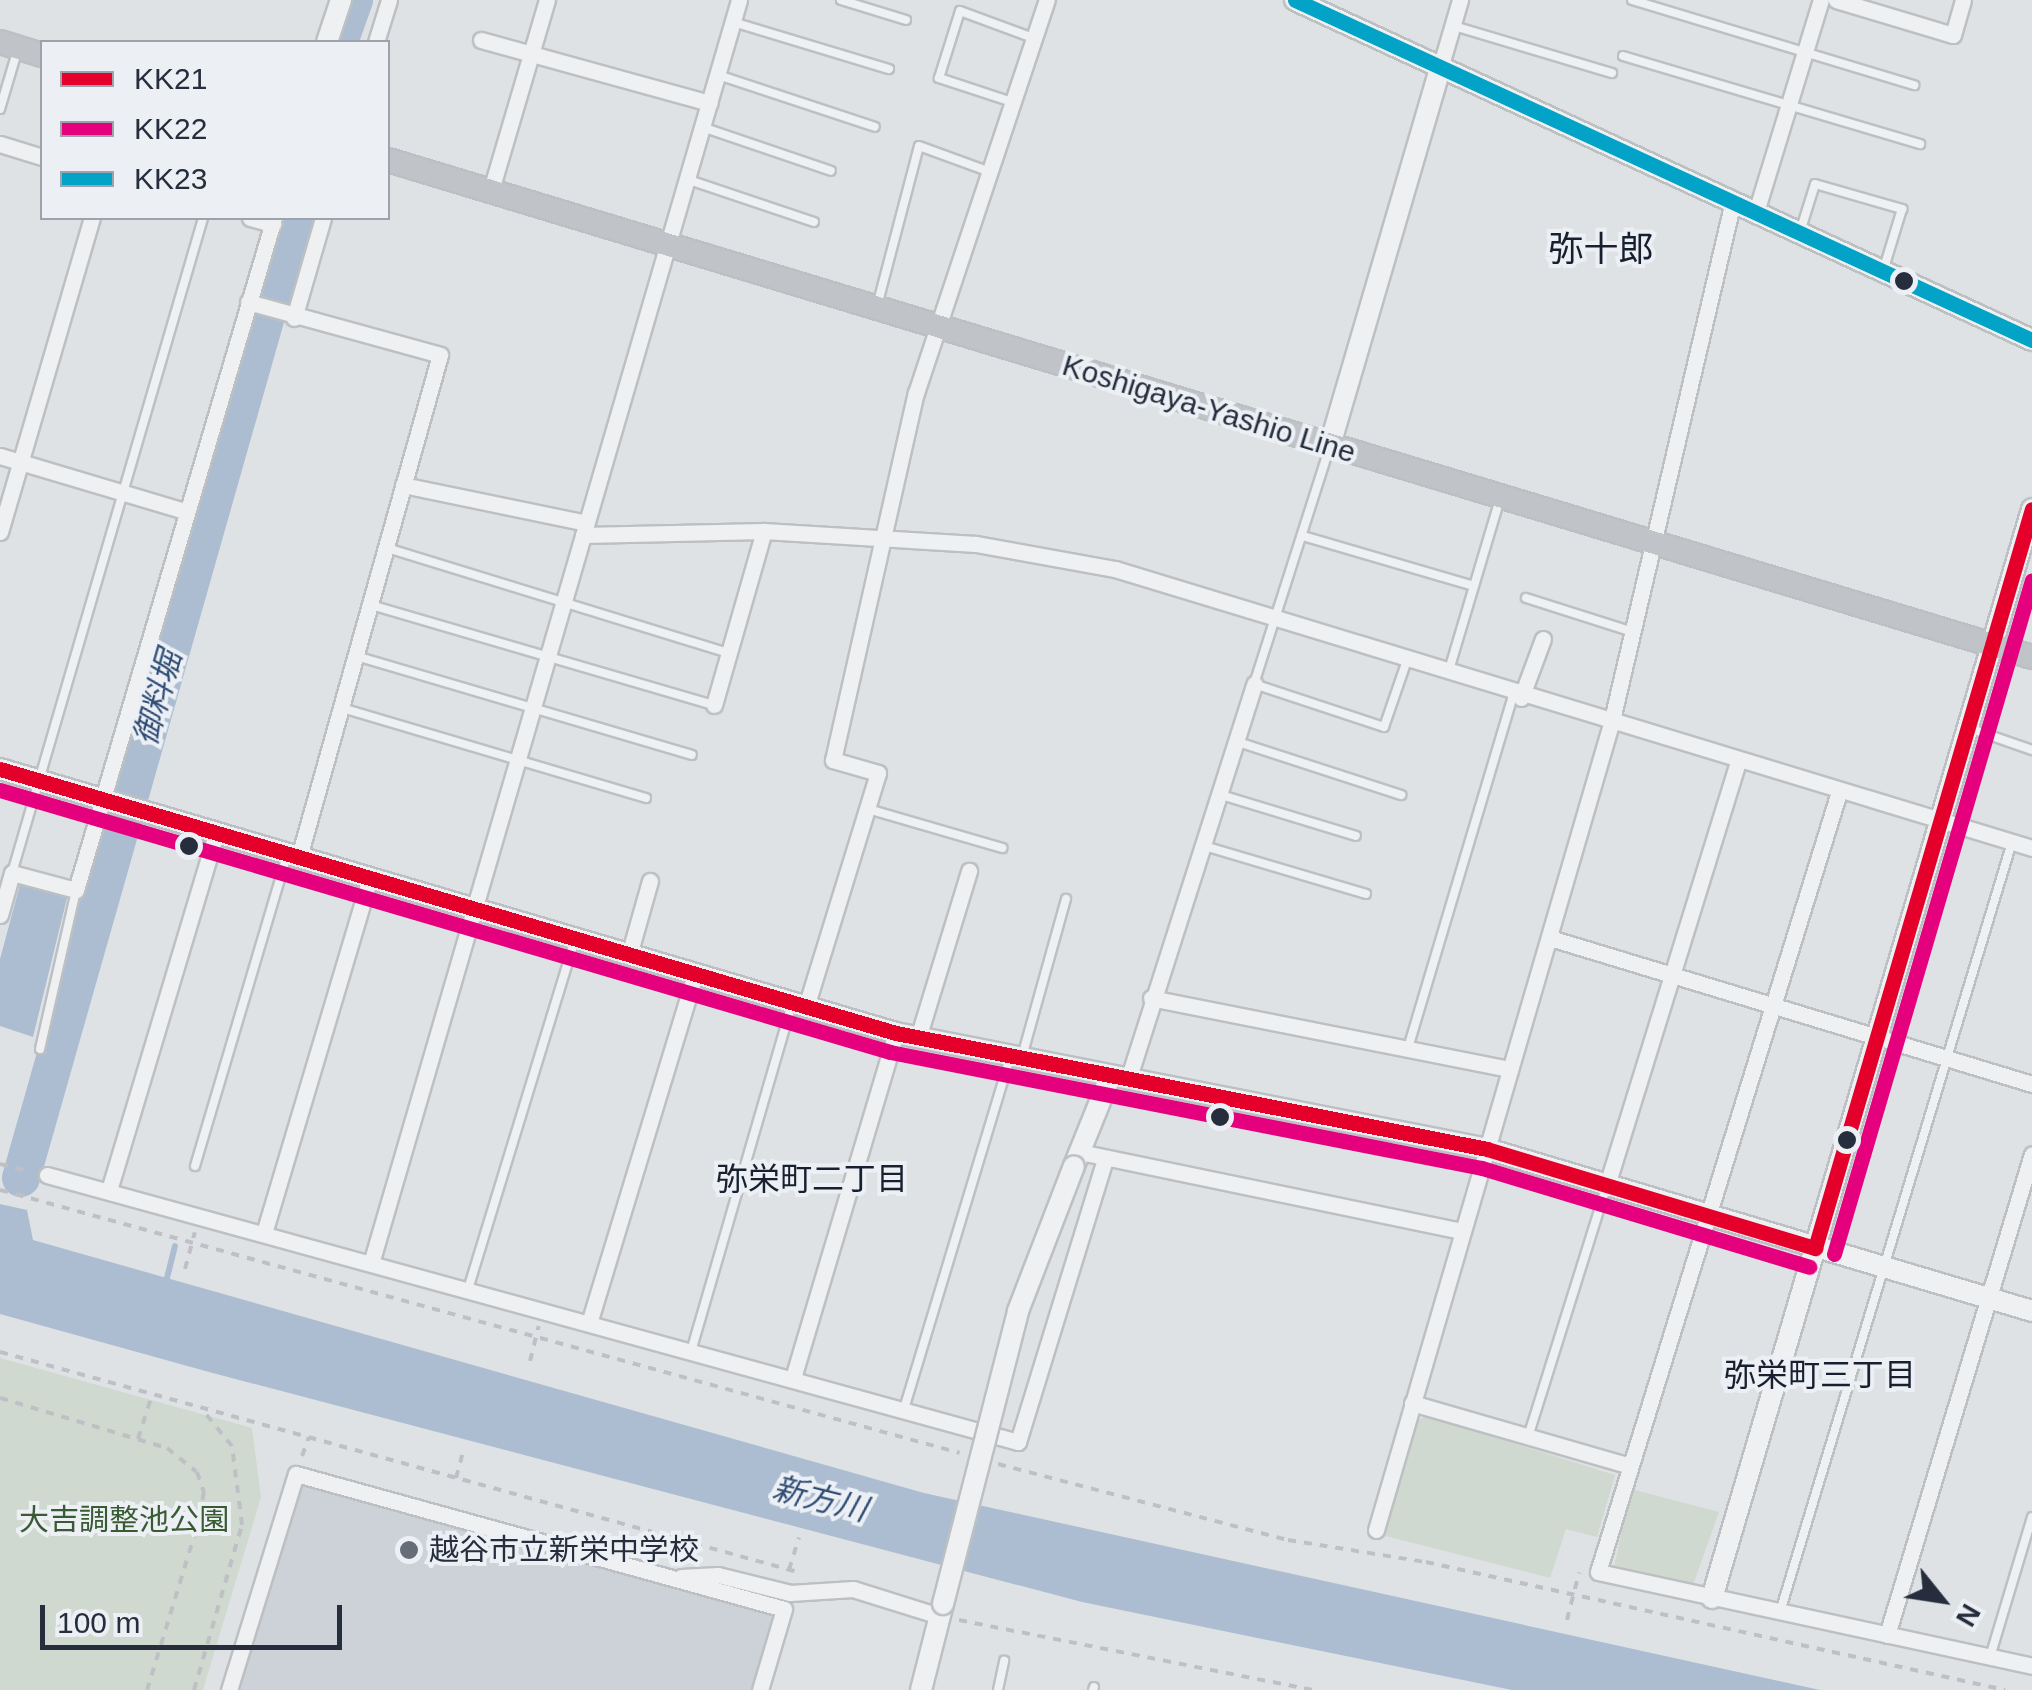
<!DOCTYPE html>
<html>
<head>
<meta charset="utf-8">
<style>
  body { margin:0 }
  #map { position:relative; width:2032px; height:1690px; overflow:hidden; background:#dfe2e5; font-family:Arial,"Noto Sans JP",sans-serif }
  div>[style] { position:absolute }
  .built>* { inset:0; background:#cdd1d8 }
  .green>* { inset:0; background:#cfd9cf }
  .water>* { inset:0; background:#acbdd1 }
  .stream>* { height:6px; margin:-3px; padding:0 3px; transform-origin:3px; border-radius:3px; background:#acbdd1 }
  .river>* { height:38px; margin:-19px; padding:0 19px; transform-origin:19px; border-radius:19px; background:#acbdd1 }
  .path>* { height:4px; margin-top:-2px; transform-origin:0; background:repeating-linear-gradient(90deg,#bfc0c5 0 8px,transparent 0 16px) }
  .roads { filter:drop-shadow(2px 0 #bdc0c3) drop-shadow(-2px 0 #bdc0c3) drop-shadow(0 2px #bdc0c3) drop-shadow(0 -2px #bdc0c3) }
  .service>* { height:8px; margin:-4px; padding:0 4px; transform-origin:4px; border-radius:4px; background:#eff0f2 }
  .minor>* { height:15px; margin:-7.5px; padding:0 7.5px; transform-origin:7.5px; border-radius:7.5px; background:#eff0f2 }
  .tertiary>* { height:20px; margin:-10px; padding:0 10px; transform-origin:10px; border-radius:10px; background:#eff0f2 }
  .secondary>* { height:22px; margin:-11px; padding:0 11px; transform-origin:11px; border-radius:11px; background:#c0c3c8 }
  .bridges { filter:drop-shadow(2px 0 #bdc0c3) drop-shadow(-2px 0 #bdc0c3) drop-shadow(0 2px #bdc0c3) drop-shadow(0 -2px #bdc0c3) }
  .tertiary-bridge>* { height:20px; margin:-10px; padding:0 10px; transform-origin:10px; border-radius:10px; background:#eff0f2 }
  .bus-1>* { height:15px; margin:-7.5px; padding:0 7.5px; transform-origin:7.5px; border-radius:7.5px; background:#e4002b }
  .bus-2>* { height:15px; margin:-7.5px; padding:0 7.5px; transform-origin:7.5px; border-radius:7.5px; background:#e5007d }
  .bus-3>* { height:15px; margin:-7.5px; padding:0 7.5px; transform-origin:7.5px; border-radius:7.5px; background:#02a3c7 }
  .dots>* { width:28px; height:28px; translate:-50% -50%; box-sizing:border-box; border:5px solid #ecf0f5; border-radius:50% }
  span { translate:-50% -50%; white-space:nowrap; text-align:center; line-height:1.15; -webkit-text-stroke:8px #ecf0f5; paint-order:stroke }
  .street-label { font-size:30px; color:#262e3e }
  .park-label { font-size:30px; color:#395b33 }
  .poi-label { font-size:30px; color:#262e3e }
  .left { translate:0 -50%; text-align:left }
  .water-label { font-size:32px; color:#2f4c74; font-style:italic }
  .neighbourhood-label { font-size:32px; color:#181f2f }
  .quarter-label { font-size:35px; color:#181f2f }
  .legend { position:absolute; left:40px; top:40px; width:350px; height:180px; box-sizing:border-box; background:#ecf0f5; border:2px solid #9da2ac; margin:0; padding:12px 18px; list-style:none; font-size:30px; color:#262e3e }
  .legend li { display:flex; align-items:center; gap:20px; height:50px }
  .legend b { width:50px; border:2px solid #9da2ac }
  .north { position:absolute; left:1892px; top:1550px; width:100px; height:100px; -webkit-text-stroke:8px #ecf0f5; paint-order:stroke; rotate:120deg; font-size:28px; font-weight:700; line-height:40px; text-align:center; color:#262e3e }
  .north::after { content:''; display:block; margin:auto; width:35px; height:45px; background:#262e3e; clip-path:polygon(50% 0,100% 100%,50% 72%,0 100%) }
  .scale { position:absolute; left:40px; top:1605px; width:302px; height:45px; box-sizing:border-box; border:5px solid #262e3e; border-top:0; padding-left:12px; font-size:30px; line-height:35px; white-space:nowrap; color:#262e3e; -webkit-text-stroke:8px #ecf0f5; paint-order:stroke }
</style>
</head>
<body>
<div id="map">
  <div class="built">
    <div style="clip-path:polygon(301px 1485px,775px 1615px,752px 1690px,238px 1690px)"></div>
  </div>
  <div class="green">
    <div style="clip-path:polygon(0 1358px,252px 1428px,261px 1497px,203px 1690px,0 1690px)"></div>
    <div style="clip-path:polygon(1426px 1416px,1615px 1475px,1597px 1537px,1566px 1529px,1550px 1578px,1382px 1535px,1416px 1421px)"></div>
    <div style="clip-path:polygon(1631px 1489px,1719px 1512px,1693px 1585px,1614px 1567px)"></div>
  </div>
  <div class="water">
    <div style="clip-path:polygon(22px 877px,69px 890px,33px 1037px,0 1026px,0 959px)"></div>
    <div style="clip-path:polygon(0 1204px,27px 1210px,33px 1240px,924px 1493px,1820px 1690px,1512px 1690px,1082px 1602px,209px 1372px,0 1314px)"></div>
  </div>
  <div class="stream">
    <div style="left:166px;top:1282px;width:37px;rotate:-76deg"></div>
  </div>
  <div class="river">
    <div style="left:339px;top:42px;width:45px;rotate:-70.3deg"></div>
    <div style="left:21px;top:1178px;width:998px;rotate:-74.13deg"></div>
  </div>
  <div class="path">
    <div style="left:0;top:1164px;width:30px;rotate:14deg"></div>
    <div style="left:0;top:1190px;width:995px;rotate:15.32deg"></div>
    <div style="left:185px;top:1269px;width:38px;rotate:-75deg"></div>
    <div style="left:0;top:1352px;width:831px;rotate:15.42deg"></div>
    <div style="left:530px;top:1361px;width:36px;rotate:-76deg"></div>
    <div style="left:0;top:1398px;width:174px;rotate:16.7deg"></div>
    <div style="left:167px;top:1448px;width:38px;rotate:39deg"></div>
    <div style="left:197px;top:1472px;width:21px;rotate:71deg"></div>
    <div style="left:204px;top:1492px;width:39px;rotate:102deg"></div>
    <div style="left:196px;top:1530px;width:167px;rotate:107deg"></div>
    <div style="left:138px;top:1439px;width:43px;rotate:-72.4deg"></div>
    <div style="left:302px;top:1456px;width:20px;rotate:-70deg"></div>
    <div style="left:998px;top:1464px;width:300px;rotate:14.7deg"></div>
    <div style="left:1288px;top:1540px;width:140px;rotate:9.1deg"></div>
    <div style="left:1426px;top:1562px;width:593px;rotate:12.47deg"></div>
    <div style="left:456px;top:1478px;width:28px;rotate:-75deg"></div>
    <div style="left:789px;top:1570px;width:34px;rotate:-73deg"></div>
    <div style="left:959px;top:1620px;width:362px;rotate:11.2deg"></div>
    <div style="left:1567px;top:1620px;width:49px;rotate:-75.7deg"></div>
    <div style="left:194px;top:1690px;width:172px;rotate:-73.8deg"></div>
    <div style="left:242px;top:1525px;width:80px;rotate:-97.2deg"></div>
    <div style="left:232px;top:1446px;width:43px;rotate:-129.3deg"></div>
  </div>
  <div class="roads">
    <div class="service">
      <div style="left:841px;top:0;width:68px;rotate:17.1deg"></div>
      <div style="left:1632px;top:0;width:295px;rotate:16.8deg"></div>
      <div style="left:733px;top:22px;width:163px;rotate:16.8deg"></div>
      <div style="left:1454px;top:26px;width:165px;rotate:16.6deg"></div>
      <div style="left:1623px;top:56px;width:310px;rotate:16.5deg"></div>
      <div style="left:718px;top:75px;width:165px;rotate:18.3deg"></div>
      <div style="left:1009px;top:101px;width:74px;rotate:-161.8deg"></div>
      <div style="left:939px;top:78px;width:70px;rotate:-72.6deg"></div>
      <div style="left:960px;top:11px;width:78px;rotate:20.3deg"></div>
      <div style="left:0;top:109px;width:59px;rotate:-73.4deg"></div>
      <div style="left:702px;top:127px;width:136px;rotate:18.8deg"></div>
      <div style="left:686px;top:179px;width:135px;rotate:18.6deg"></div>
      <div style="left:1800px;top:232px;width:50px;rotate:-72.6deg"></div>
      <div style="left:1815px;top:184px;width:91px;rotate:16deg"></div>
      <div style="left:1902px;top:209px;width:65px;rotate:107deg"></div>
      <div style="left:877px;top:306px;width:165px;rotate:-75.3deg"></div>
      <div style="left:919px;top:146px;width:70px;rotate:20deg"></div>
      <div style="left:1329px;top:449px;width:247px;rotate:107.7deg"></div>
      <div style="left:1254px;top:684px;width:137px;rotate:18.3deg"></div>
      <div style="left:1384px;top:727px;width:68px;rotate:-71deg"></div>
      <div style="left:1303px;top:536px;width:178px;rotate:16.3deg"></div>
      <div style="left:387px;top:548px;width:358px;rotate:17.1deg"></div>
      <div style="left:1526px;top:598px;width:112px;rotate:17.6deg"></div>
      <div style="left:371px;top:605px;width:357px;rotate:16.3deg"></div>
      <div style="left:356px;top:656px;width:350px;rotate:16.4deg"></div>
      <div style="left:1449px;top:670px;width:175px;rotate:-73.4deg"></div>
      <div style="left:342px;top:708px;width:317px;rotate:16.5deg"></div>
      <div style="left:1969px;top:728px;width:67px;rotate:19.2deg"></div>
      <div style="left:1235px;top:741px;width:175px;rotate:18deg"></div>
      <div style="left:1218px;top:794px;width:144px;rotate:16.9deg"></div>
      <div style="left:868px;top:809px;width:140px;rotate:16.2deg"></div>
      <div style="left:1201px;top:845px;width:172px;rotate:16.5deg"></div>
      <div style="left:12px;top:873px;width:682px;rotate:-73.74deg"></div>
      <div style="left:1408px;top:1048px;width:368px;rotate:-73.4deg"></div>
      <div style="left:40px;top:1049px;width:163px;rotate:-77.2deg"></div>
      <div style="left:1023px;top:1053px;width:160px;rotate:-74.4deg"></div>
      <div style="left:195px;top:1166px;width:321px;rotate:-73.5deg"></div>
      <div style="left:469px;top:1286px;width:362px;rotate:-73deg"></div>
      <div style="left:692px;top:1348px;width:359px;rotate:-73.8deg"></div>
      <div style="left:904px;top:1409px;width:368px;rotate:-73.2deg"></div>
      <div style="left:1528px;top:1437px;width:264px;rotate:-72.6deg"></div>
      <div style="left:1780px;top:1612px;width:804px;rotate:-73.23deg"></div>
      <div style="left:1990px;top:1657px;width:146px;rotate:-73.3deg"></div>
      <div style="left:998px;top:1690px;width:30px;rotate:-78deg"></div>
      <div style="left:1093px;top:1690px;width:3px;rotate:-72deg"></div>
    </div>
    <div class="minor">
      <div style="left:1836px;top:0;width:122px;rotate:16.7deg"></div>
      <div style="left:1953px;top:35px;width:36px;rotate:-74deg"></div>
      <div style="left:481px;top:40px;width:237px;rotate:15.4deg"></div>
      <div style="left:376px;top:42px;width:44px;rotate:-72.8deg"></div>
      <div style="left:1440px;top:68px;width:71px;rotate:-73.6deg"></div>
      <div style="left:0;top:144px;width:44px;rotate:17.2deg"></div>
      <div style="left:491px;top:190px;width:198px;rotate:-73.6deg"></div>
      <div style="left:1756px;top:212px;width:222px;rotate:-73deg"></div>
      <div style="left:250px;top:218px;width:24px;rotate:15deg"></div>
      <div style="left:248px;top:302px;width:199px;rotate:15.4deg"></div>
      <div style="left:440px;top:355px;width:521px;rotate:105.69deg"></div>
      <div style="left:294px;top:318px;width:104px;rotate:-73.8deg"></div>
      <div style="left:0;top:456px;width:193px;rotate:16.6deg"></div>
      <div style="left:403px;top:485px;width:187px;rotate:11.7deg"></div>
      <div style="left:0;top:532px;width:327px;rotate:-73.7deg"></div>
      <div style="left:583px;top:535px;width:181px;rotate:-1.3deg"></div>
      <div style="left:764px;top:531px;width:212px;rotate:3.5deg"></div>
      <div style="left:976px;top:544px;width:141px;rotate:10.2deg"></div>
      <div style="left:1115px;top:569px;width:959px;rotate:16.92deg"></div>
      <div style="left:1521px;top:698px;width:63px;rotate:-69.6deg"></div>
      <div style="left:714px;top:705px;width:181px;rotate:-74deg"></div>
      <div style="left:1839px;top:792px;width:816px;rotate:107.17deg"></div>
      <div style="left:1598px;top:1572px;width:444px;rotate:12.2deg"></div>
      <div style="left:0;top:915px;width:44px;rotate:-74.1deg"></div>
      <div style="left:12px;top:873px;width:66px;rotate:14.9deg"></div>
      <div style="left:76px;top:890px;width:701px;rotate:-73.58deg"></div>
      <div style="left:1550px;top:938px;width:504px;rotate:16.85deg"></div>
      <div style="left:629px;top:955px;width:77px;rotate:-74.2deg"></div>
      <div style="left:1151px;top:998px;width:366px;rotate:11.2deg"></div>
      <div style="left:806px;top:1007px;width:245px;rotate:-72.9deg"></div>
      <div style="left:878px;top:773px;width:47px;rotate:-163.9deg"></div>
      <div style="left:833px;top:760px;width:376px;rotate:-77.3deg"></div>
      <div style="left:916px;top:393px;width:414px;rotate:-71.6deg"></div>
      <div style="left:918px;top:1038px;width:175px;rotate:-73deg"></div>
      <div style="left:1128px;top:1080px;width:416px;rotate:-72.3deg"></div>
      <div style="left:1080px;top:1152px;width:390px;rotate:11.7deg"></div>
      <div style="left:47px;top:1175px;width:1007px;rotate:15.37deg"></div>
      <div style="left:1018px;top:1442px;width:295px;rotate:-72.9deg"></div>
      <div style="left:1607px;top:1185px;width:443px;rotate:-72.8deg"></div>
      <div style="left:110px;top:1187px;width:370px;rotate:-73.3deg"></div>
      <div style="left:265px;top:1230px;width:368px;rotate:-73.4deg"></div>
      <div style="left:372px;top:1260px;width:1312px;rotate:-73.76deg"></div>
      <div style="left:590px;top:1320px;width:361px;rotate:-73.1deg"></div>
      <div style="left:793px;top:1378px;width:360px;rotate:-73.4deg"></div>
      <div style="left:1412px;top:1403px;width:227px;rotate:16.1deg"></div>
      <div style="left:1376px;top:1530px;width:840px;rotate:-73.75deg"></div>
      <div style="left:1611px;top:724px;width:537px;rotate:-76.87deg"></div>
      <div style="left:681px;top:1577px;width:37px;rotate:-3deg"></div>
      <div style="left:718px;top:1575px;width:74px;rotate:14deg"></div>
      <div style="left:790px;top:1593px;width:63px;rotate:-3.6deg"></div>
      <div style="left:853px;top:1589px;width:90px;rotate:17.4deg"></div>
      <div style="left:1887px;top:1635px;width:502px;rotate:-73.22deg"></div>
      <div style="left:229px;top:1690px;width:226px;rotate:-72.8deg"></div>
      <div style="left:296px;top:1474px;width:506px;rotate:15.46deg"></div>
      <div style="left:784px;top:1609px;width:84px;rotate:106.5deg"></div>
    </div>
    <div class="tertiary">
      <div style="left:1295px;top:0;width:812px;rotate:24.77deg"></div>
      <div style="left:327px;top:42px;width:44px;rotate:-71.6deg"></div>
      <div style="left:1330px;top:445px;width:393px;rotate:-73.7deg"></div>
      <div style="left:0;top:769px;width:934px;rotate:16.42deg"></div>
      <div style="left:896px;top:1033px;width:602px;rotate:11.1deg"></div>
      <div style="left:1487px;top:1149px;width:569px;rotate:16.55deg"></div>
      <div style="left:1074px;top:1166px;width:96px;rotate:-68deg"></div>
      <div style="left:1712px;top:1598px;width:1135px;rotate:-73.62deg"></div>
      <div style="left:921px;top:1690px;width:89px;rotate:-75.7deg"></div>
    </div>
    <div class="secondary">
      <div style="left:0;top:42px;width:44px;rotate:17.2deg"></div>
      <div style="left:388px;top:160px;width:1717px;rotate:16.82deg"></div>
    </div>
  </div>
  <div class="bridges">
    <div class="tertiary-bridge">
      <div style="left:943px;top:1604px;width:302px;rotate:-75.6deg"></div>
      <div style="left:1018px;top:1311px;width:155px;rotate:-68.9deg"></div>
    </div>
  </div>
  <div class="bus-1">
    <div style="left:0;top:769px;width:934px;rotate:16.42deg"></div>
    <div style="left:896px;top:1033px;width:602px;rotate:11.1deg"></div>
    <div style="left:1487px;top:1149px;width:343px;rotate:16.8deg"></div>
    <div style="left:1815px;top:1248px;width:770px;rotate:-73.64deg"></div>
  </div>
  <div class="bus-2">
    <div style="left:0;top:790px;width:928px;rotate:16.4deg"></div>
    <div style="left:890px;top:1052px;width:603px;rotate:11.09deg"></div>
    <div style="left:1482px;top:1168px;width:342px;rotate:16.8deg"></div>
    <div style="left:1834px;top:1254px;width:702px;rotate:-73.63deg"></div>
  </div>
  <div class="bus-3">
    <div style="left:1295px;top:0;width:812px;rotate:24.77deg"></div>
  </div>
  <div class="dots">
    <div style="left:1904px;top:281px;background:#262e3e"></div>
    <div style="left:189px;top:846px;background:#262e3e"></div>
    <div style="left:1220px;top:1117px;background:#262e3e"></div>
    <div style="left:1847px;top:1140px;background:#262e3e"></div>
    <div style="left:409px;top:1550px;background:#676d78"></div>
  </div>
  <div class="street-label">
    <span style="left:1209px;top:409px;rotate:17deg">Koshigaya-Yashio Line</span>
  </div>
  <div class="park-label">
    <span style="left:124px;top:1520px">大吉調整池公園</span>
  </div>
  <div class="poi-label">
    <span class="left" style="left:429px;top:1550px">越谷市立新栄中学校</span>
  </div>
  <div class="water-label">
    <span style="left:158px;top:698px;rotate:-74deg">御料堀</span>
    <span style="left:820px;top:1499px;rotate:14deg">新方川</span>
  </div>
  <div class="neighbourhood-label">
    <span style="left:812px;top:1179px">弥栄町二丁目</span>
    <span style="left:1820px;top:1375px">弥栄町三丁目</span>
  </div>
  <div class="quarter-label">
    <span style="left:1601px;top:249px">弥十郎</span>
  </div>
  <ul class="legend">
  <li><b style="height:12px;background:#e4002b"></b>KK21</li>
  <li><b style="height:12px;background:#e5007d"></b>KK22</li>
  <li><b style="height:12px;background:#02a3c7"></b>KK23</li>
  </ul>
  <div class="north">N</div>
  <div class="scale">100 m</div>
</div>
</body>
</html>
